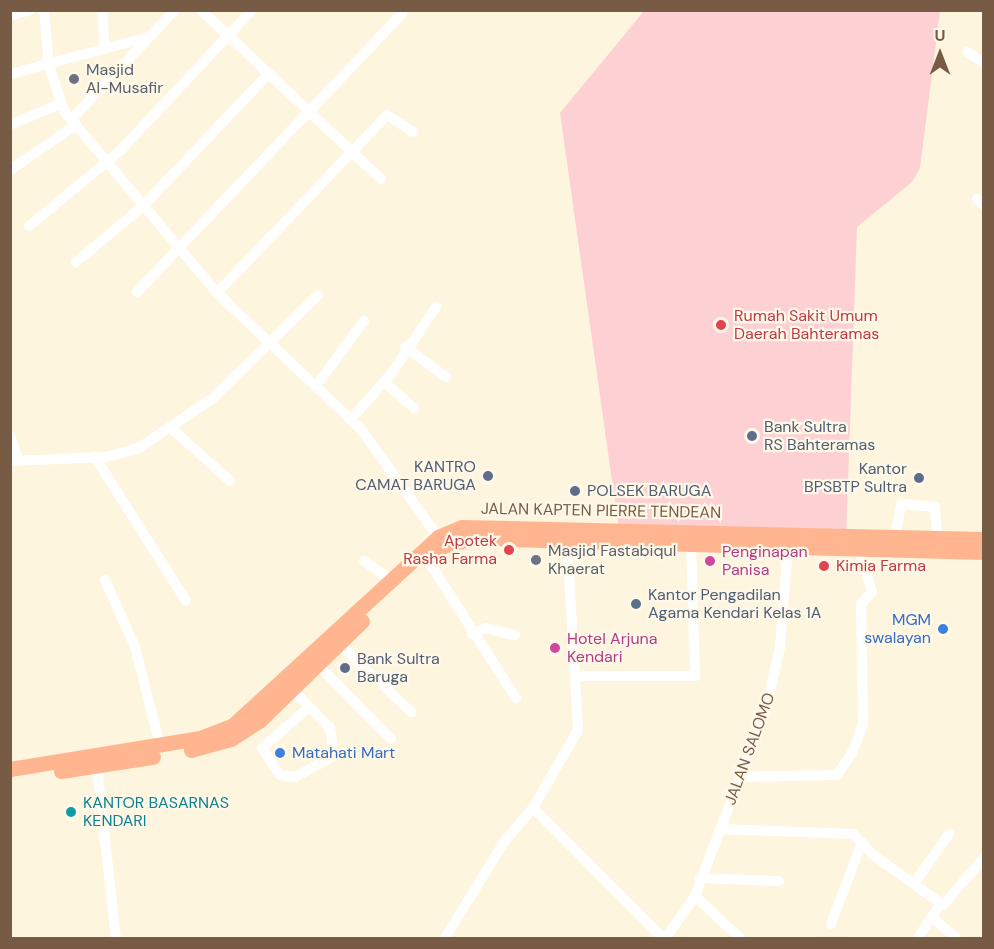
<!DOCTYPE html>
<html>
<head>
<meta charset="utf-8">
<style>
  body { margin:0 }
  #map { position:relative; width:994px; height:949px; overflow:hidden; background:#fef5df; font-family:"DM Sans",sans-serif }
  div>[style] { position:absolute }
  .medical>* { inset:0; background:#fdd1d3 }
  .minor>* { height:10px; margin:-5px; padding:0 5px; transform-origin:5px; border-radius:5px; background:#fff }
  .highway>* { height:15px; margin:-7.5px; padding:0 7.5px; transform-origin:7.5px; border-radius:7.5px; background:#ffb690 }
  .dots>* { width:16px; height:16px; translate:-50% -50%; box-sizing:border-box; border:3px solid #fff8e8; border-radius:50% }
  span { translate:-50% -50%; white-space:nowrap; text-align:center; line-height:1.15; -webkit-text-stroke:4.5px #fff8e8; paint-order:stroke }
  .worship-label { font-size:16px; color:#5b616d }
  .left { translate:0 -50%; text-align:left }
  .health-label { font-size:16px; color:#be3a42 }
  .right { translate:-100% -50%; text-align:right }
  .service-label { font-size:16px; color:#4e5e75 }
  .street-label { font-size:16px; color:#775b44 }
  .hotel-label { font-size:16px; color:#b23c85 }
  .shop-label { font-size:16px; color:#366cbe }
  .culture-label { font-size:16px; color:#0d838f }
  .frame { position:absolute; inset:0; border:12px solid #775b44; pointer-events:none }
  .north { position:absolute; left:910px; top:24px; width:60px; height:60px; -webkit-text-stroke:4px #fff8e8; paint-order:stroke; rotate:0deg; font-size:16px; font-weight:700; line-height:24px; text-align:center; color:#775b44 }
  .north::after { content:''; display:block; margin:auto; width:21px; height:27px; background:#775b44; clip-path:polygon(50% 0,100% 100%,50% 72%,0 100%) }
</style>
</head>
<body>
<div id="map">
  <div class="medical">
    <div style="clip-path:polygon(644px 11px,940px 11px,920px 168px,912px 182px,857px 227px,846px 541px,619px 530px,560px 113px)"></div>
  </div>
  <div class="minor">
    <div style="left:44px;top:10px;width:55px;rotate:84.8deg"></div>
    <div style="left:49px;top:65px;width:48px;rotate:71.9deg"></div>
    <div style="left:64px;top:111px;width:238px;rotate:49.9deg"></div>
    <div style="left:217px;top:293px;width:198px;rotate:43.4deg"></div>
    <div style="left:361px;top:429px;width:133px;rotate:54.5deg"></div>
    <div style="left:102px;top:10px;width:39px;rotate:86deg"></div>
    <div style="left:201px;top:10px;width:247px;rotate:43.2deg"></div>
    <div style="left:983px;top:10px;width:1px;rotate:45deg"></div>
    <div style="left:10px;top:16px;width:21px;rotate:-17deg"></div>
    <div style="left:967px;top:52px;width:20px;rotate:33deg"></div>
    <div style="left:10px;top:74px;width:144px;rotate:-14.9deg"></div>
    <div style="left:71px;top:120px;width:151px;rotate:-46.6deg"></div>
    <div style="left:10px;top:125px;width:54px;rotate:-22.8deg"></div>
    <div style="left:10px;top:170px;width:80px;rotate:-34.3deg"></div>
    <div style="left:977px;top:199px;width:10px;rotate:45deg"></div>
    <div style="left:29px;top:226px;width:118px;rotate:-39.5deg"></div>
    <div style="left:120px;top:151px;width:193px;rotate:-46.9deg"></div>
    <div style="left:76px;top:262px;width:86px;rotate:-39.8deg"></div>
    <div style="left:142px;top:207px;width:185px;rotate:-46.5deg"></div>
    <div style="left:137px;top:292px;width:385px;rotate:-46.4deg"></div>
    <div style="left:217px;top:293px;width:246px;rotate:-46.3deg"></div>
    <div style="left:387px;top:115px;width:31px;rotate:33deg"></div>
    <div style="left:405px;top:347px;width:51px;rotate:36.2deg"></div>
    <div style="left:384px;top:382px;width:40px;rotate:41deg"></div>
    <div style="left:316px;top:386px;width:81px;rotate:-53.6deg"></div>
    <div style="left:351px;top:419px;width:60px;rotate:-48.4deg"></div>
    <div style="left:391px;top:374px;width:81px;rotate:-56.1deg"></div>
    <div style="left:171px;top:428px;width:79px;rotate:41.9deg"></div>
    <div style="left:10px;top:436px;width:27px;rotate:70deg"></div>
    <div style="left:95px;top:457px;width:170px;rotate:57.7deg"></div>
    <div style="left:10px;top:461px;width:96px;rotate:-2.4deg"></div>
    <div style="left:106px;top:457px;width:34px;rotate:-15deg"></div>
    <div style="left:139px;top:448px;width:89px;rotate:-34deg"></div>
    <div style="left:213px;top:398px;width:147px;rotate:-44.4deg"></div>
    <div style="left:895px;top:536px;width:33px;rotate:-79deg"></div>
    <div style="left:901px;top:504px;width:34px;rotate:5deg"></div>
    <div style="left:935px;top:507px;width:30px;rotate:86deg"></div>
    <div style="left:567px;top:539px;width:191px;rotate:86.7deg"></div>
    <div style="left:578px;top:730px;width:90px;rotate:120deg"></div>
    <div style="left:533px;top:808px;width:184px;rotate:45deg"></div>
    <div style="left:427px;top:559px;width:165px;rotate:57.4deg"></div>
    <div style="left:364px;top:561px;width:33px;rotate:35deg"></div>
    <div style="left:105px;top:580px;width:73px;rotate:65.9deg"></div>
    <div style="left:135px;top:647px;width:101px;rotate:75.7deg"></div>
    <div style="left:472px;top:634px;width:15px;rotate:-23deg"></div>
    <div style="left:486px;top:628px;width:30px;rotate:14deg"></div>
    <div style="left:340px;top:645px;width:98px;rotate:43.3deg"></div>
    <div style="left:318px;top:665px;width:104px;rotate:45.4deg"></div>
    <div style="left:575px;top:676px;width:120px"></div>
    <div style="left:695px;top:676px;width:132px;rotate:-91.7deg"></div>
    <div style="left:293px;top:690px;width:53px;rotate:45.8deg"></div>
    <div style="left:330px;top:728px;width:28px;rotate:82deg"></div>
    <div style="left:334px;top:756px;width:44px;rotate:151.7deg"></div>
    <div style="left:295px;top:777px;width:15px;rotate:-172deg"></div>
    <div style="left:280px;top:775px;width:32px;rotate:-124deg"></div>
    <div style="left:262px;top:748px;width:61px;rotate:-41deg"></div>
    <div style="left:97px;top:767px;width:172px;rotate:83.7deg"></div>
    <div style="left:741px;top:777px;width:96px;rotate:-1.2deg"></div>
    <div style="left:837px;top:775px;width:27px;rotate:-56deg"></div>
    <div style="left:852px;top:753px;width:30px;rotate:-69deg"></div>
    <div style="left:863px;top:725px;width:121px;rotate:-90.9deg"></div>
    <div style="left:861px;top:604px;width:16px;rotate:-47deg"></div>
    <div style="left:872px;top:592px;width:45px;rotate:-106.8deg"></div>
    <div style="left:721px;top:829px;width:132px;rotate:2.2deg"></div>
    <div style="left:853px;top:834px;width:29px;rotate:46deg"></div>
    <div style="left:873px;top:855px;width:86px;rotate:35.5deg"></div>
    <div style="left:943px;top:905px;width:62px;rotate:-48.9deg"></div>
    <div style="left:700px;top:878px;width:79px;rotate:2.2deg"></div>
    <div style="left:915px;top:882px;width:59px;rotate:-54.7deg"></div>
    <div style="left:695px;top:896px;width:62px;rotate:43deg"></div>
    <div style="left:933px;top:918px;width:30px;rotate:41deg"></div>
    <div style="left:831px;top:924px;width:88px;rotate:-69.3deg"></div>
    <div style="left:445px;top:938px;width:113px;rotate:-58.4deg"></div>
    <div style="left:504px;top:842px;width:45px;rotate:-49.5deg"></div>
    <div style="left:666px;top:938px;width:51px;rotate:-55.4deg"></div>
    <div style="left:695px;top:896px;width:203px;rotate:-69.2deg"></div>
    <div style="left:767px;top:706px;width:60px;rotate:-77.6deg"></div>
    <div style="left:780px;top:647px;width:101px;rotate:-85.5deg"></div>
    <div style="left:918px;top:938px;width:42px;rotate:-56.7deg"></div>
  </div>
  <div class="highway">
    <div style="left:428px;top:558px;width:19px;rotate:-39deg"></div>
    <div style="left:443px;top:546px;width:31px;rotate:-15deg"></div>
    <div style="left:473px;top:538px;width:511px;rotate:1.57deg"></div>
    <div style="left:191px;top:750px;width:41px;rotate:-15.4deg"></div>
    <div style="left:231px;top:739px;width:35px;rotate:-33deg"></div>
    <div style="left:260px;top:720px;width:142px;rotate:-44.1deg"></div>
    <div style="left:10px;top:769px;width:193px;rotate:-9.3deg"></div>
    <div style="left:200px;top:738px;width:34px;rotate:-21deg"></div>
    <div style="left:232px;top:726px;width:280px;rotate:-42.5deg"></div>
    <div style="left:438px;top:537px;width:26px;rotate:-23deg"></div>
    <div style="left:462px;top:527px;width:522px;rotate:1.32deg"></div>
    <div style="left:61px;top:771px;width:93px;rotate:-8.7deg"></div>
  </div>
  <div class="dots">
    <div style="left:74px;top:79px;background:#6b7280"></div>
    <div style="left:721px;top:325px;background:#e0444e"></div>
    <div style="left:752px;top:436px;background:#5c6f8a"></div>
    <div style="left:488px;top:476px;background:#5c6f8a"></div>
    <div style="left:919px;top:478px;background:#5c6f8a"></div>
    <div style="left:575px;top:491px;background:#5c6f8a"></div>
    <div style="left:509px;top:550px;background:#e0444e"></div>
    <div style="left:536px;top:560px;background:#6b7280"></div>
    <div style="left:710px;top:561px;background:#d1479c"></div>
    <div style="left:824px;top:566px;background:#e0444e"></div>
    <div style="left:636px;top:604px;background:#5c6f8a"></div>
    <div style="left:943px;top:629px;background:#3f7fe0"></div>
    <div style="left:555px;top:648px;background:#d1479c"></div>
    <div style="left:345px;top:668px;background:#5c6f8a"></div>
    <div style="left:280px;top:753px;background:#3f7fe0"></div>
    <div style="left:71px;top:812px;background:#0f9aa8"></div>
  </div>
  <div class="worship-label">
    <span class="left" style="left:86px;top:79px">Masjid<br>Al-Musafir</span>
    <span class="left" style="left:548px;top:560px">Masjid Fastabiqul<br>Khaerat</span>
  </div>
  <div class="health-label">
    <span class="left" style="left:734px;top:325px">Rumah Sakit Umum<br>Daerah Bahteramas</span>
    <span class="right" style="left:497px;top:550px">Apotek<br>Rasha Farma</span>
    <span class="left" style="left:836px;top:566px">Kimia Farma</span>
  </div>
  <div class="service-label">
    <span class="left" style="left:764px;top:436px">Bank Sultra<br>RS Bahteramas</span>
    <span class="right" style="left:476px;top:476px">KANTRO<br>CAMAT BARUGA</span>
    <span class="right" style="left:907px;top:478px">Kantor<br>BPSBTP Sultra</span>
    <span class="left" style="left:587px;top:491px">POLSEK BARUGA</span>
    <span class="left" style="left:648px;top:604px">Kantor Pengadilan<br>Agama Kendari Kelas 1A</span>
    <span class="left" style="left:357px;top:668px">Bank Sultra<br>Baruga</span>
  </div>
  <div class="street-label">
    <span style="left:601px;top:511px;rotate:1deg">JALAN KAPTEN PIERRE TENDEAN</span>
    <span style="left:750px;top:749px;rotate:-70deg">JALAN SALOMO</span>
  </div>
  <div class="hotel-label">
    <span class="left" style="left:722px;top:561px">Penginapan<br>Panisa</span>
    <span class="left" style="left:567px;top:648px">Hotel Arjuna<br>Kendari</span>
  </div>
  <div class="shop-label">
    <span class="right" style="left:931px;top:629px">MGM<br>swalayan</span>
    <span class="left" style="left:292px;top:753px">Matahati Mart</span>
  </div>
  <div class="culture-label">
    <span class="left" style="left:83px;top:812px">KANTOR BASARNAS<br>KENDARI</span>
  </div>
  <div class="frame"></div>
  <div class="north">U</div>
</div>
</body>
</html>
